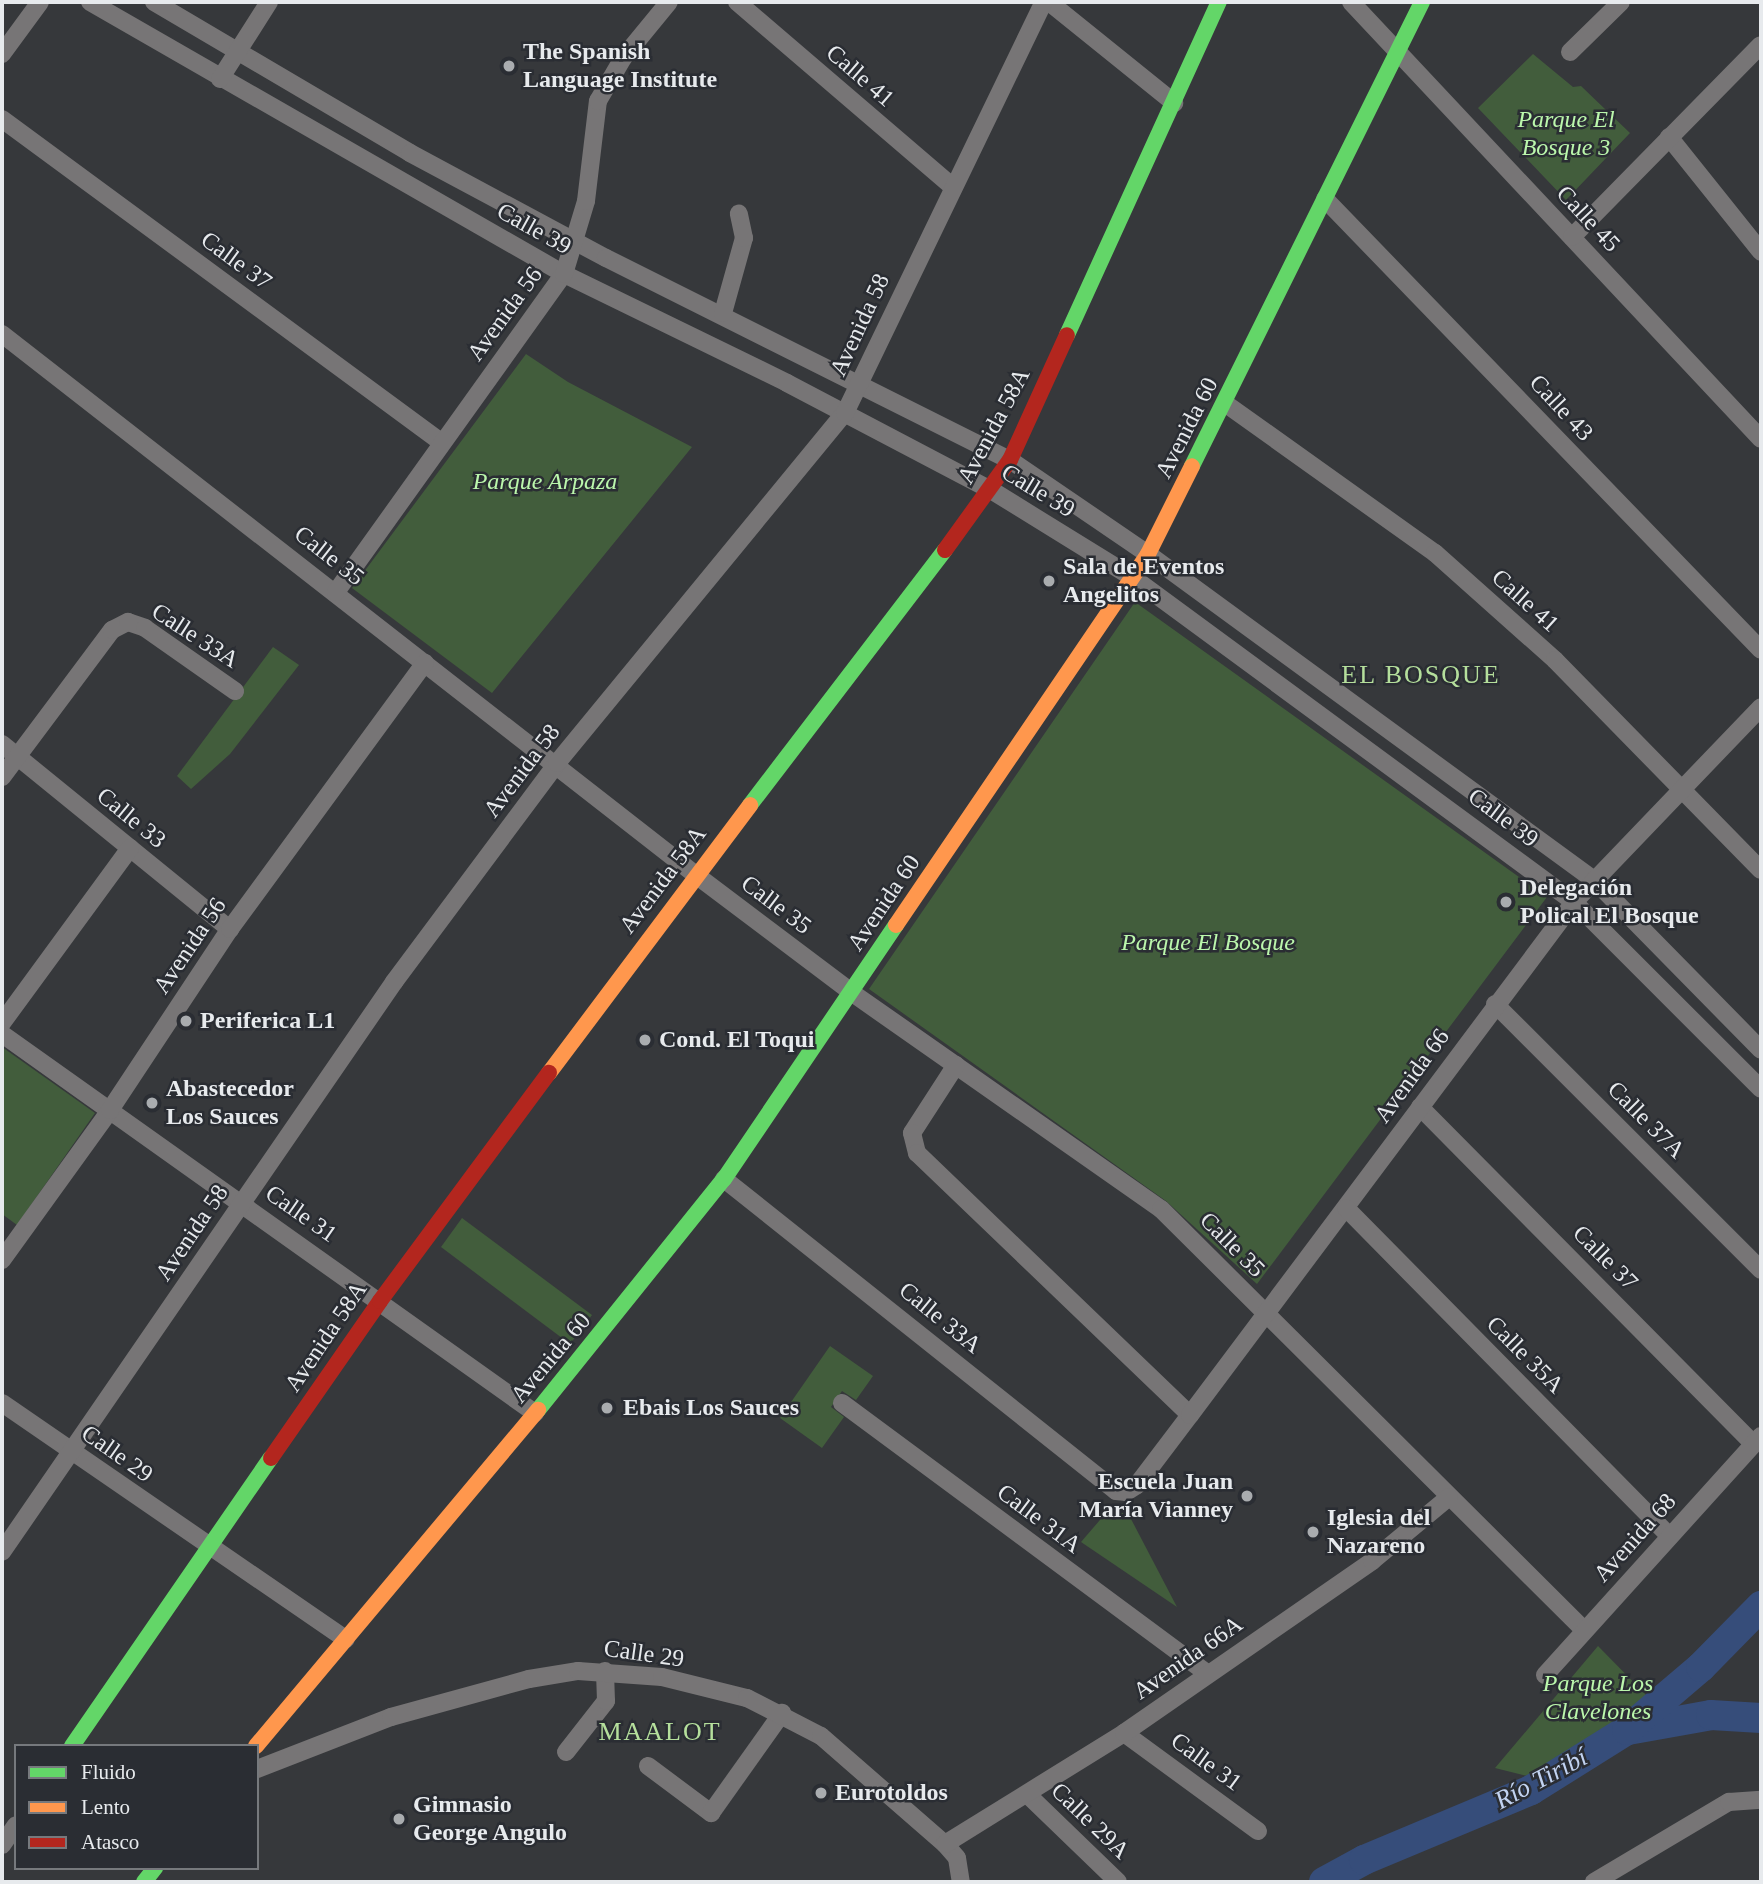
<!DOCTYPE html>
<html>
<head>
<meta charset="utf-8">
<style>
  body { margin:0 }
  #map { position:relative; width:1763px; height:1884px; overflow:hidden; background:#36383b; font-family:"Times New Roman",serif }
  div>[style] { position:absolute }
  .green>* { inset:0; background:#425d3c }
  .river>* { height:30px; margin:-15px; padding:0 15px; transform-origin:15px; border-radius:15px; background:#364d7a }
  .street>* { height:18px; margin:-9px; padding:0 9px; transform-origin:9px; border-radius:9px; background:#777576 }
  .fast>* { height:16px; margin:-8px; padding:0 8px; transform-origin:8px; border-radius:8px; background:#63d668 }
  .slow>* { height:16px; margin:-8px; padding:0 8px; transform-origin:8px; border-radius:8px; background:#ff974d }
  .jam>* { height:16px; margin:-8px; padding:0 8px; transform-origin:8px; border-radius:8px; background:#b3261e }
  .dots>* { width:19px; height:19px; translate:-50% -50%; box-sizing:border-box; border:4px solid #2a2d33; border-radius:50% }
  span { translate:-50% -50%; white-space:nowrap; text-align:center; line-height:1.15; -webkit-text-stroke:5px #2a2d33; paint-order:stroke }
  .poi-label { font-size:24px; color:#e7eaed; font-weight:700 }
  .left { translate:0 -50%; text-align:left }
  .right { translate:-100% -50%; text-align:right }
  .street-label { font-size:24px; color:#e7eaed }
  .park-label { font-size:24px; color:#bbf7ac; font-style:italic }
  .neighbourhood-label { font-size:26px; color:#b5df9c; letter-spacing:2px }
  .water-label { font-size:26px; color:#c2d3f1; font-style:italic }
  .frame { position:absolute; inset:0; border:4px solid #e7eaed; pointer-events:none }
  .legend { position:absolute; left:14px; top:1744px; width:245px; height:126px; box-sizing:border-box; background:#2a2d33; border:2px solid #76797d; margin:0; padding:9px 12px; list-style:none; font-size:21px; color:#e7eaed }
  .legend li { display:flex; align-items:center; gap:14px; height:35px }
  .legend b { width:35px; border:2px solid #76797d }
</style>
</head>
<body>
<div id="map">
  <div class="green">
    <div style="clip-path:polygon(1533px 54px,1573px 87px,1581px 86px,1630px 133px,1566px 200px,1478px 108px)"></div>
    <div style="clip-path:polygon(526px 354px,568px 382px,692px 447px,492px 693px,352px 588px)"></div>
    <div style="clip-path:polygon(1135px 602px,1547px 897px,1257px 1284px,1166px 1201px,869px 989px)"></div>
    <div style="clip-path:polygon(273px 647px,299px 665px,230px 754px,191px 789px,177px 776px)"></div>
    <div style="clip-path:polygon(2px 1047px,95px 1113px,17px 1225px,2px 1214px)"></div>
    <div style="clip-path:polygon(462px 1218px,592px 1315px,570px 1344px,441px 1247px)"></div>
    <div style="clip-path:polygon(830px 1346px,873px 1376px,856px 1400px,842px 1391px,831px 1407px,844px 1417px,822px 1448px,780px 1418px)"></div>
    <div style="clip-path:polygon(1112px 1506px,1131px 1519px,1177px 1607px,1081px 1542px)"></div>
    <div style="clip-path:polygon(1598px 1646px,1650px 1699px,1612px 1729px,1531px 1777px,1495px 1768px)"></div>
  </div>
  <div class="river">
    <div style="left:1628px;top:1730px;width:84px;rotate:-10.2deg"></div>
    <div style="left:1711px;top:1715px;width:50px;rotate:3.4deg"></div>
    <div style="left:1324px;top:1882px;width:46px;rotate:-28.8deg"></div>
    <div style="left:1364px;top:1860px;width:181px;rotate:-22.7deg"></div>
    <div style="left:1531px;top:1790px;width:113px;rotate:-32deg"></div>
    <div style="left:1627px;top:1730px;width:97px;rotate:-40.4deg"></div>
    <div style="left:1701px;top:1667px;width:86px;rotate:-45.5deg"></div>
  </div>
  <div class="street">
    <div style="left:90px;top:2px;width:546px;rotate:29.85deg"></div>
    <div style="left:564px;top:274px;width:248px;rotate:26deg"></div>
    <div style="left:787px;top:383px;width:230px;rotate:27.7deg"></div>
    <div style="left:991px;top:490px;width:166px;rotate:31.7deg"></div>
    <div style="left:1132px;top:577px;width:549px;rotate:36.33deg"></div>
    <div style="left:1574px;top:902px;width:264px;rotate:45deg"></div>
    <div style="left:154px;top:2px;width:297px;rotate:30.5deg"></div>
    <div style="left:410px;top:153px;width:222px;rotate:28.2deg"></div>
    <div style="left:606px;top:258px;width:452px;rotate:26.6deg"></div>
    <div style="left:1010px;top:460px;width:167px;rotate:34.3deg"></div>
    <div style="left:1148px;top:554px;width:552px;rotate:36.16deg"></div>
    <div style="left:1594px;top:880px;width:238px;rotate:45.5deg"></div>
    <div style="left:737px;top:2px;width:283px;rotate:40.6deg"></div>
    <div style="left:1049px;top:2px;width:161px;rotate:38.9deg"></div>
    <div style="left:1351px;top:2px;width:599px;rotate:46.83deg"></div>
    <div style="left:1570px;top:52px;width:71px;rotate:-44.4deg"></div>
    <div style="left:2px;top:54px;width:64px;rotate:-53.8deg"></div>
    <div style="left:220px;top:79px;width:91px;rotate:-57.5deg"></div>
    <div style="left:2px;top:119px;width:545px;rotate:36.34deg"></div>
    <div style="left:1669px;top:137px;width:147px;rotate:51.3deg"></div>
    <div style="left:1325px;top:199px;width:627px;rotate:45.97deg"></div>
    <div style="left:1572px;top:237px;width:269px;rotate:-45.5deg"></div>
    <div style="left:723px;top:313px;width:78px;rotate:-74.4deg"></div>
    <div style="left:744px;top:238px;width:25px;rotate:-102deg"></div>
    <div style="left:2px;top:334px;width:880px;rotate:37.94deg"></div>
    <div style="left:696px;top:875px;width:194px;rotate:37deg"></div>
    <div style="left:851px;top:992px;width:378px;rotate:35deg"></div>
    <div style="left:1161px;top:1209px;width:597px;rotate:44.86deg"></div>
    <div style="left:1226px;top:404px;width:257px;rotate:35.5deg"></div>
    <div style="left:1435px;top:553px;width:161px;rotate:41.7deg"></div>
    <div style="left:1555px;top:660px;width:294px;rotate:45.6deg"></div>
    <div style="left:336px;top:592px;width:391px;rotate:-54.4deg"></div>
    <div style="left:564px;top:274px;width:76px;rotate:-73.2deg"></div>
    <div style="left:586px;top:201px;width:101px;rotate:-83.2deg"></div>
    <div style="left:598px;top:101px;width:50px;rotate:-59.8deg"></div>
    <div style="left:623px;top:58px;width:72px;rotate:-50.6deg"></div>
    <div style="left:2px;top:744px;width:294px;rotate:39.1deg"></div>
    <div style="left:2px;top:777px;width:184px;rotate:-53.2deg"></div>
    <div style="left:112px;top:630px;width:18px;rotate:-27deg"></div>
    <div style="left:128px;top:622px;width:18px;rotate:19deg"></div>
    <div style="left:145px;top:628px;width:110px;rotate:35deg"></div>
    <div style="left:1495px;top:1004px;width:376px;rotate:45deg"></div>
    <div style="left:2px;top:1023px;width:217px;rotate:-53.8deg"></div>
    <div style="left:2px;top:1034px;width:654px;rotate:35.42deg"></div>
    <div style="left:956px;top:1065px;width:81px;rotate:122.9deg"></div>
    <div style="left:912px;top:1133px;width:21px;rotate:76deg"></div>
    <div style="left:917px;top:1153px;width:378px;rotate:43.8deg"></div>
    <div style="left:1420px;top:1107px;width:474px;rotate:45.3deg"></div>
    <div style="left:724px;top:1179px;width:501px;rotate:38.52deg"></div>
    <div style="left:1116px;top:1491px;width:10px;rotate:6deg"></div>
    <div style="left:1126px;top:1492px;width:13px;rotate:-32deg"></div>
    <div style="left:1137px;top:1485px;width:88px;rotate:-52.9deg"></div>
    <div style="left:1190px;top:1415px;width:641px;rotate:-53.18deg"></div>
    <div style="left:1574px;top:902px;width:270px;rotate:-46.2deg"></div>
    <div style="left:1346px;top:1208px;width:461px;rotate:45.4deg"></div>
    <div style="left:2px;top:1260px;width:185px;rotate:-54.2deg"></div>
    <div style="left:110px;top:1110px;width:217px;rotate:-56.5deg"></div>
    <div style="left:230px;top:929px;width:330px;rotate:-53.8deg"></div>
    <div style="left:2px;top:1403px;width:417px;rotate:34.5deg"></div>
    <div style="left:842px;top:1403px;width:455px;rotate:36.5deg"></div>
    <div style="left:2px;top:1552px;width:692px;rotate:-55.48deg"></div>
    <div style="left:394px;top:982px;width:273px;rotate:-53.3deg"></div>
    <div style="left:557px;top:763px;width:453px;rotate:-50.6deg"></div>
    <div style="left:845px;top:413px;width:457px;rotate:-64.2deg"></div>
    <div style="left:1545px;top:1675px;width:322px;rotate:-47.9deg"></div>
    <div style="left:1124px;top:1733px;width:166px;rotate:36.2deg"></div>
    <div style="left:566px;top:1752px;width:65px;rotate:-51.9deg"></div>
    <div style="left:606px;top:1701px;width:30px;rotate:-92deg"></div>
    <div style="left:648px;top:1766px;width:79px;rotate:36.7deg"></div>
    <div style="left:711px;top:1813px;width:123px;rotate:-54.6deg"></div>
    <div style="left:257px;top:1769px;width:144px;rotate:-21.2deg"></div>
    <div style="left:391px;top:1717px;width:143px;rotate:-15.4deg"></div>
    <div style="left:529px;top:1679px;width:50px;rotate:-9.3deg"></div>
    <div style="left:578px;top:1671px;width:84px;rotate:4.1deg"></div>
    <div style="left:662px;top:1677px;width:88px;rotate:13.9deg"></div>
    <div style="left:747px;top:1698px;width:83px;rotate:27.2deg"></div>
    <div style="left:821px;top:1736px;width:164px;rotate:41.1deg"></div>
    <div style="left:945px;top:1844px;width:18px;rotate:49deg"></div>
    <div style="left:957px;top:1858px;width:24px;rotate:81deg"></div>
    <div style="left:1028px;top:1795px;width:125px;rotate:44deg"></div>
    <div style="left:945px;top:1844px;width:211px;rotate:-31.8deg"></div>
    <div style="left:1124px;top:1733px;width:302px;rotate:-34.7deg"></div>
    <div style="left:1372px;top:1561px;width:100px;rotate:-39.7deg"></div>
    <div style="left:2px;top:1845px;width:24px;rotate:-55deg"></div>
    <div style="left:1594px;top:1882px;width:157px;rotate:-30.7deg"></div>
    <div style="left:1729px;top:1802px;width:32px;rotate:-4deg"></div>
  </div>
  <div class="fast">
    <div style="left:1067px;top:335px;width:366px;rotate:-65.5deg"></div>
    <div style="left:1192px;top:466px;width:518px;rotate:-63.63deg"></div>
    <div style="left:750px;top:805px;width:321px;rotate:-52.6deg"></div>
    <div style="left:538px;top:1410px;width:297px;rotate:-51.2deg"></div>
    <div style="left:724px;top:1179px;width:307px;rotate:-55.9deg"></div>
    <div style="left:72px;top:1746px;width:350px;rotate:-55.4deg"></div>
    <div style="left:144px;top:1882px;width:18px;rotate:-52deg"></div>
  </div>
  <div class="slow">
    <div style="left:896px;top:925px;width:448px;rotate:-55.8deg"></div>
    <div style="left:1148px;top:554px;width:98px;rotate:-63.4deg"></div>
    <div style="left:549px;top:1073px;width:335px;rotate:-53.1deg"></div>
    <div style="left:256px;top:1746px;width:439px;rotate:-50deg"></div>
  </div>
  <div class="jam">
    <div style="left:945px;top:550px;width:111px;rotate:-54.2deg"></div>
    <div style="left:1010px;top:460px;width:137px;rotate:-65.5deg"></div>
    <div style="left:271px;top:1458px;width:191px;rotate:-55.2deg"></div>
    <div style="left:380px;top:1301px;width:284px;rotate:-53.5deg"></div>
  </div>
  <div class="dots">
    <div style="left:509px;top:66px;background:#a9acaf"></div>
    <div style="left:1049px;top:581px;background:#a9acaf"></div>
    <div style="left:1506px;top:902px;background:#a9acaf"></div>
    <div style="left:186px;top:1021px;background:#a9acaf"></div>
    <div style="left:645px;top:1040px;background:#a9acaf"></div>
    <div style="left:152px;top:1103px;background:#a9acaf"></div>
    <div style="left:607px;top:1408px;background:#a9acaf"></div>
    <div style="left:1247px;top:1496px;background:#a9acaf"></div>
    <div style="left:1313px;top:1532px;background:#a9acaf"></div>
    <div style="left:821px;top:1793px;background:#a9acaf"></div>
    <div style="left:399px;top:1819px;background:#a9acaf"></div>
  </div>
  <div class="poi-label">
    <span class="left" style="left:523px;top:66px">The Spanish<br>Language Institute</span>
    <span class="left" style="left:1063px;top:581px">Sala de Eventos<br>Angelitos</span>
    <span class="left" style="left:1520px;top:902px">Delegación<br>Polical El Bosque</span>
    <span class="left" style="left:200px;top:1021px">Periferica L1</span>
    <span class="left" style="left:659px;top:1040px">Cond. El Toqui</span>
    <span class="left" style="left:166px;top:1103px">Abastecedor<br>Los Sauces</span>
    <span class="left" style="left:623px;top:1408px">Ebais Los Sauces</span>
    <span class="right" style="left:1233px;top:1496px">Escuela Juan<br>María Vianney</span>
    <span class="left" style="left:1327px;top:1532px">Iglesia del<br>Nazareno</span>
    <span class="left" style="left:835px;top:1793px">Eurotoldos</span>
    <span class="left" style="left:413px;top:1819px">Gimnasio<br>George Angulo</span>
  </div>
  <div class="street-label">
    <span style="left:860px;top:76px;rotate:41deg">Calle 41</span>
    <span style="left:1588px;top:219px;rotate:47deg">Calle 45</span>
    <span style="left:534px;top:229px;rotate:29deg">Calle 39</span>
    <span style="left:236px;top:261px;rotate:36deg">Calle 37</span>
    <span style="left:505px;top:314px;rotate:-54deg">Avenida 56</span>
    <span style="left:860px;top:325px;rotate:-65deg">Avenida 58</span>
    <span style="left:1561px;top:408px;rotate:47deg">Calle 43</span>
    <span style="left:994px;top:426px;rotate:-62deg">Avenida 58A</span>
    <span style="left:1187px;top:428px;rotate:-63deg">Avenida 60</span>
    <span style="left:1038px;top:491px;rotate:31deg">Calle 39</span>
    <span style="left:329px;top:556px;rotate:38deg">Calle 35</span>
    <span style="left:1525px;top:601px;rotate:42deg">Calle 41</span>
    <span style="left:195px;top:636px;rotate:33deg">Calle 33A</span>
    <span style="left:522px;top:771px;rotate:-53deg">Avenida 58</span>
    <span style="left:131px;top:818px;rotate:39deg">Calle 33</span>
    <span style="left:1503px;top:818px;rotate:37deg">Calle 39</span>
    <span style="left:663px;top:880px;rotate:-53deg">Avenida 58A</span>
    <span style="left:884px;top:903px;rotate:-56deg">Avenida 60</span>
    <span style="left:776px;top:905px;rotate:37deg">Calle 35</span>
    <span style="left:190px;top:946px;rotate:-56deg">Avenida 56</span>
    <span style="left:1412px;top:1076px;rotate:-54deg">Avenida 66</span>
    <span style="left:1646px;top:1120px;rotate:45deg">Calle 37A</span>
    <span style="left:301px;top:1214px;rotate:35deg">Calle 31</span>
    <span style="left:192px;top:1233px;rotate:-56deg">Avenida 58</span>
    <span style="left:1232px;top:1245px;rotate:45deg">Calle 35</span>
    <span style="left:1605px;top:1258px;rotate:45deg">Calle 37</span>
    <span style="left:940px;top:1318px;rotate:39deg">Calle 33A</span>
    <span style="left:326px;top:1337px;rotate:-56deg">Avenida 58A</span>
    <span style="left:1525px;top:1355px;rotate:45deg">Calle 35A</span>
    <span style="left:551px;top:1358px;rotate:-50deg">Avenida 60</span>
    <span style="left:117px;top:1454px;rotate:35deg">Calle 29</span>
    <span style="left:1039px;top:1519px;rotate:37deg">Calle 31A</span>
    <span style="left:1635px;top:1538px;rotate:-48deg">Avenida 68</span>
    <span style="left:644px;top:1654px;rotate:8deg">Calle 29</span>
    <span style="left:1188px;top:1658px;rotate:-35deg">Avenida 66A</span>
    <span style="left:1206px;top:1762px;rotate:36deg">Calle 31</span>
    <span style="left:1090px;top:1821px;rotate:44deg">Calle 29A</span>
  </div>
  <div class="park-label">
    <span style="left:1566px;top:134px">Parque El<br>Bosque 3</span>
    <span style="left:545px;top:482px">Parque Arpaza</span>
    <span style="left:1208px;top:943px">Parque El Bosque</span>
    <span style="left:1598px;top:1698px">Parque Los<br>Clavelones</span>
  </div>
  <div class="neighbourhood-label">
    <span style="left:1421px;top:675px">EL BOSQUE</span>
    <span style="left:660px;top:1732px">MAALOT</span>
  </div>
  <div class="water-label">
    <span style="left:1541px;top:1779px;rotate:-28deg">Río Tiribí</span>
  </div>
  <div class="frame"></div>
  <ul class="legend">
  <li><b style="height:9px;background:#63d668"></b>Fluido</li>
  <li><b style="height:9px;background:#ff974d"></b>Lento</li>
  <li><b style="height:9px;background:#b3261e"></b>Atasco</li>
  </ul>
</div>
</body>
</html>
